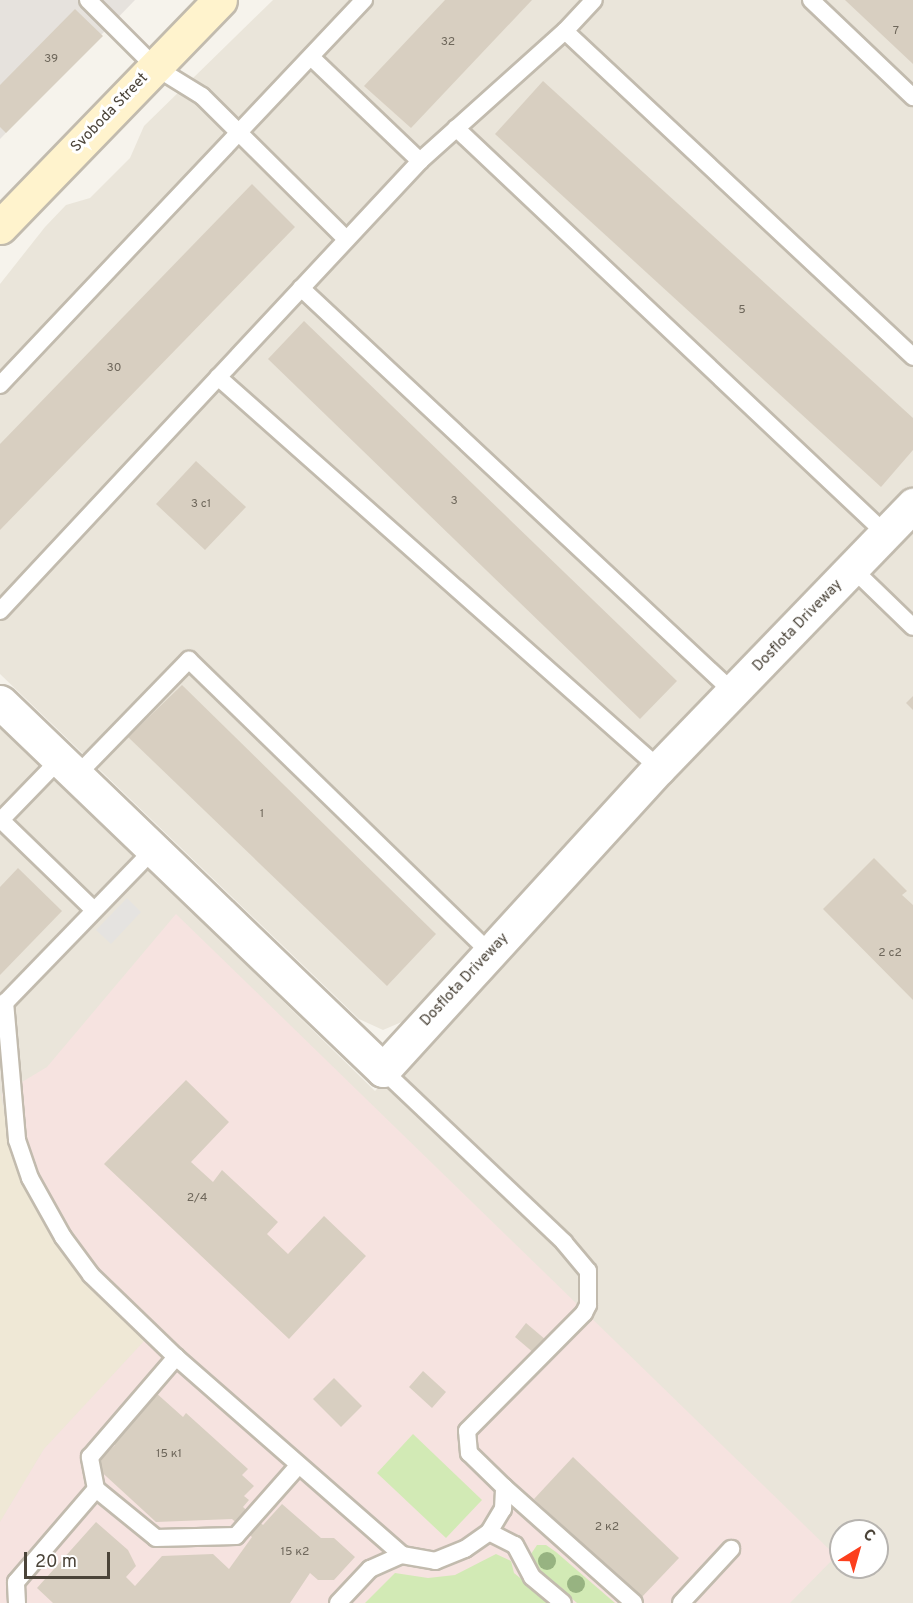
<!DOCTYPE html>
<html>
<head>
<meta charset="utf-8">
<style>
  body { margin:0 }
  #map { position:relative; width:913px; height:1603px; overflow:hidden; background:#f6f3ec; font-family:Overpass,sans-serif }
  div>[style] { position:absolute }
  .residential>* { inset:0; background:#eae5da }
  .industrial>* { inset:0; background:#e6e2dd }
  .education>* { inset:0; background:#efe8d6 }
  .medical>* { inset:0; background:#f6e3e0 }
  .green>* { inset:0; background:#d2eab5 }
  .parking>* { inset:0; background:#e5e3e0 }
  .building>* { inset:0; background:#d8cfc1 }
  .roads { filter:drop-shadow(2px 0 #c2bbae) drop-shadow(-2px 0 #c2bbae) drop-shadow(0 2px #c2bbae) drop-shadow(0 -2px #c2bbae) }
  .lane>* { height:16px; margin:-8px; padding:0 8px; transform-origin:8px; border-radius:8px; background:#fff }
  .street>* { height:33px; margin:-16.5px; padding:0 16.5px; transform-origin:16.5px; border-radius:16.5px; background:#fff }
  .secondary>* { height:33px; margin:-16.5px; padding:0 16.5px; transform-origin:16.5px; border-radius:16.5px; background:#fff3cd }
  .trees>* { width:18px; height:18px; margin:-9px; border-radius:50%; background:#97b381 }
  span { translate:-50% -50%; white-space:nowrap; text-align:center; line-height:1.15; -webkit-text-stroke:6px #fff; paint-order:stroke }
  .number-label { font-size:12px; color:#6e675b }
  .number-label span { -webkit-text-stroke-width:0 }
  .street-label { font-size:15px; color:#4b4439 }
  .north { position:absolute; left:829px; top:1519px; width:60px; height:60px; box-sizing:border-box; background:#fff; border:2px solid #b7b4b0; border-radius:50%; rotate:37deg; font-size:16px; font-weight:700; line-height:24px; text-align:center; color:#4b4439 }
  .north::after { content:''; display:block; margin:auto; width:21px; height:27px; background:#fc3f1d; clip-path:polygon(50% 0,100% 100%,50% 72%,0 100%) }
  .scale { position:absolute; left:24px; top:1552px; width:86px; height:27px; box-sizing:border-box; border:3px solid #4b4439; border-top:0; padding-left:8px; font-size:18px; line-height:21px; white-space:nowrap; color:#4b4439; -webkit-text-stroke:4px #fff; paint-order:stroke }
</style>
</head>
<body>
<div id="map">
  <div class="residential">
    <div style="clip-path:polygon(273px 0,913px 0,913px 486px,411px 1018px,383px 1030px,359px 1019px,0 674px,0 284px,45px 227px,66px 205px,90px 198px,130px 158px,144px 126px)"></div>
    <div style="clip-path:polygon(evenodd,913px 530px,913px 1603px,0 1603px,0 725px,375px 1091px,739px 702px,913px 530px,841px 1531px,877px 1531px,877px 1567px,841px 1567px,841px 1531px)"></div>
  </div>
  <div class="industrial">
    <div style="clip-path:polygon(0 0,135px 0,0 139px)"></div>
  </div>
  <div class="education">
    <div style="clip-path:polygon(0 1093px,13px 1154px,57px 1245px,105px 1303px,146px 1339px,44px 1449px,0 1522px)"></div>
  </div>
  <div class="medical">
    <div style="clip-path:polygon(176px 914px,836px 1556px,790px 1603px,0 1603px,0 1522px,44px 1449px,146px 1339px,105px 1303px,57px 1246px,13px 1154px,2px 1094px,47px 1067px)"></div>
  </div>
  <div class="green">
    <div style="clip-path:polygon(413px 1434px,482px 1500px,446px 1538px,377px 1473px)"></div>
    <div style="clip-path:polygon(537px 1545px,546px 1545px,556px 1552px,615px 1603px,577px 1603px,534px 1566px,529px 1557px)"></div>
    <div style="clip-path:polygon(496px 1554px,511px 1561px,514px 1573px,551px 1603px,365px 1603px,395px 1573px,428px 1578px,455px 1575px)"></div>
  </div>
  <div class="parking">
    <div style="clip-path:polygon(127px 898px,141px 912px,111px 944px,96px 930px)"></div>
  </div>
  <div class="building">
    <div style="clip-path:polygon(445px 0,532px 0,411px 128px,364px 86px)"></div>
    <div style="clip-path:polygon(845px 0,913px 0,913px 64px)"></div>
    <div style="clip-path:polygon(75px 9px,103px 36px,6px 133px,0 127px,0 85px)"></div>
    <div style="clip-path:polygon(543px 81px,913px 418px,913px 450px,881px 487px,495px 134px)"></div>
    <div style="clip-path:polygon(252px 184px,295px 227px,0 530px,0 444px)"></div>
    <div style="clip-path:polygon(304px 321px,677px 681px,640px 719px,268px 359px)"></div>
    <div style="clip-path:polygon(196px 461px,246px 507px,205px 550px,156px 504px)"></div>
    <div style="clip-path:polygon(182px 685px,436px 934px,387px 986px,128px 737px)"></div>
    <div style="clip-path:polygon(913px 696px,913px 710px,906px 703px)"></div>
    <div style="clip-path:polygon(874px 858px,907px 891px,902px 895px,913px 905px,913px 1000px,823px 909px)"></div>
    <div style="clip-path:polygon(18px 868px,62px 911px,0 975px,0 887px)"></div>
    <div style="clip-path:polygon(186px 1080px,229px 1122px,191px 1162px,213px 1182px,222px 1170px,278px 1222px,267px 1234px,288px 1254px,324px 1216px,366px 1256px,289px 1339px,104px 1164px)"></div>
    <div style="clip-path:polygon(526px 1323px,546px 1340px,535px 1354px,515px 1337px)"></div>
    <div style="clip-path:polygon(423px 1371px,446px 1392px,432px 1408px,409px 1387px)"></div>
    <div style="clip-path:polygon(334px 1378px,362px 1406px,341px 1427px,313px 1399px)"></div>
    <div style="clip-path:polygon(155px 1392px,183px 1417px,186px 1413px,248px 1469px,242px 1475px,254px 1486px,244px 1496px,249px 1500px,243px 1507px,263px 1525px,282px 1504px,321px 1538px,334px 1538px,355px 1557px,334px 1580px,318px 1580px,310px 1573px,290px 1603px,53px 1603px,37px 1588px,96px 1522px,128px 1550px,136px 1566px,126px 1577px,135px 1586px,162px 1556px,213px 1554px,229px 1569px,252px 1537px,232px 1519px,156px 1522px,95px 1466px,115px 1445px,110px 1441px)"></div>
    <div style="clip-path:polygon(573px 1457px,679px 1558px,640px 1599px,534px 1499px)"></div>
  </div>
  <div class="roads">
    <div class="lane">
      <div style="left:88px;top:0;width:95px;rotate:45deg"></div>
      <div style="left:155px;top:67px;width:55px;rotate:31.7deg"></div>
      <div style="left:202px;top:96px;width:203px;rotate:44.8deg"></div>
      <div style="left:811px;top:0;width:141px;rotate:43.6deg"></div>
      <div style="left:565px;top:31px;width:477px;rotate:43.1deg"></div>
      <div style="left:311px;top:57px;width:151px;rotate:43.7deg"></div>
      <div style="left:456px;top:128px;width:591px;rotate:43.36deg"></div>
      <div style="left:301px;top:288px;width:591px;rotate:43.08deg"></div>
      <div style="left:218px;top:377px;width:589px;rotate:41.56deg"></div>
      <div style="left:0;top:385px;width:530px;rotate:-46.61deg"></div>
      <div style="left:853px;top:569px;width:83px;rotate:44deg"></div>
      <div style="left:0;top:611px;width:616px;rotate:-46.97deg"></div>
      <div style="left:420px;top:161px;width:195px;rotate:-41.9deg"></div>
      <div style="left:565px;top:31px;width:42px;rotate:-46.9deg"></div>
      <div style="left:76px;top:776px;width:162px;rotate:-45.8deg"></div>
      <div style="left:189px;top:660px;width:420px;rotate:44.2deg"></div>
      <div style="left:1px;top:820px;width:129px;rotate:44.1deg"></div>
      <div style="left:0;top:821px;width:86px;rotate:-45.9deg"></div>
      <div style="left:5px;top:1002px;width:139px;rotate:85deg"></div>
      <div style="left:17px;top:1140px;width:40px;rotate:71.1deg"></div>
      <div style="left:30px;top:1178px;width:68px;rotate:60.8deg"></div>
      <div style="left:63px;top:1237px;width:47px;rotate:53.6deg"></div>
      <div style="left:91px;top:1275px;width:118px;rotate:44deg"></div>
      <div style="left:0;top:1008px;width:221px;rotate:-45.9deg"></div>
      <div style="left:504px;top:1487px;width:174px;rotate:41.7deg"></div>
      <div style="left:96px;top:1489px;width:77px;rotate:39.2deg"></div>
      <div style="left:156px;top:1538px;width:80px;rotate:-1.4deg"></div>
      <div style="left:236px;top:1536px;width:94px;rotate:-48.5deg"></div>
      <div style="left:489px;top:1532px;width:29px;rotate:27deg"></div>
      <div style="left:515px;top:1545px;width:36px;rotate:62deg"></div>
      <div style="left:532px;top:1577px;width:40px;rotate:40deg"></div>
      <div style="left:17px;top:1603px;width:21px;rotate:-93deg"></div>
      <div style="left:16px;top:1582px;width:123px;rotate:-49.3deg"></div>
      <div style="left:96px;top:1489px;width:33px;rotate:-101deg"></div>
      <div style="left:90px;top:1457px;width:132px;rotate:-49.3deg"></div>
      <div style="left:176px;top:1357px;width:300px;rotate:41.2deg"></div>
      <div style="left:402px;top:1555px;width:34px;rotate:10deg"></div>
      <div style="left:435px;top:1561px;width:32px;rotate:-22deg"></div>
      <div style="left:465px;top:1549px;width:29px;rotate:-35deg"></div>
      <div style="left:489px;top:1532px;width:27px;rotate:-59deg"></div>
      <div style="left:503px;top:1509px;width:22px;rotate:-87deg"></div>
      <div style="left:504px;top:1487px;width:49px;rotate:-135.8deg"></div>
      <div style="left:469px;top:1453px;width:22px;rotate:-95deg"></div>
      <div style="left:467px;top:1431px;width:166px;rotate:-45.2deg"></div>
      <div style="left:584px;top:1313px;width:9px;rotate:-63deg"></div>
      <div style="left:588px;top:1305px;width:34px;rotate:-90deg"></div>
      <div style="left:588px;top:1271px;width:38px;rotate:-130deg"></div>
      <div style="left:564px;top:1242px;width:250px;rotate:-136.5deg"></div>
      <div style="left:338px;top:1603px;width:47px;rotate:-46.7deg"></div>
      <div style="left:370px;top:1569px;width:35px;rotate:-24deg"></div>
      <div style="left:681px;top:1603px;width:74px;rotate:-47.2deg"></div>
    </div>
    <div class="street">
      <div style="left:0;top:702px;width:531px;rotate:43.86deg"></div>
      <div style="left:383px;top:1070px;width:409px;rotate:-47.6deg"></div>
      <div style="left:659px;top:768px;width:366px;rotate:-46deg"></div>
    </div>
    <div class="secondary">
      <div style="left:0;top:227px;width:316px;rotate:-45.9deg"></div>
    </div>
  </div>
  <div class="trees">
    <div style="left:547px;top:1561px"></div>
    <div style="left:576px;top:1584px"></div>
  </div>
  <div class="number-label">
    <span style="left:896px;top:32px">7</span>
    <span style="left:448px;top:43px">32</span>
    <span style="left:51px;top:60px">39</span>
    <span style="left:742px;top:311px">5</span>
    <span style="left:114px;top:369px">30</span>
    <span style="left:454px;top:502px">3</span>
    <span style="left:201px;top:505px">3 с1</span>
    <span style="left:262px;top:815px">1</span>
    <span style="left:890px;top:954px">2 с2</span>
    <span style="left:197px;top:1199px">2/4</span>
    <span style="left:169px;top:1455px">15 к1</span>
    <span style="left:607px;top:1528px">2 к2</span>
    <span style="left:295px;top:1553px">15 к2</span>
  </div>
  <div class="street-label">
    <span style="left:110px;top:113px;rotate:-46deg">Svoboda Street</span>
    <span style="left:798px;top:626px;rotate:-46deg">Dosflota Driveway</span>
    <span style="left:465px;top:980px;rotate:-47deg">Dosflota Driveway</span>
  </div>
  <div class="north">С</div>
  <div class="scale">20 m</div>
</div>
</body>
</html>
